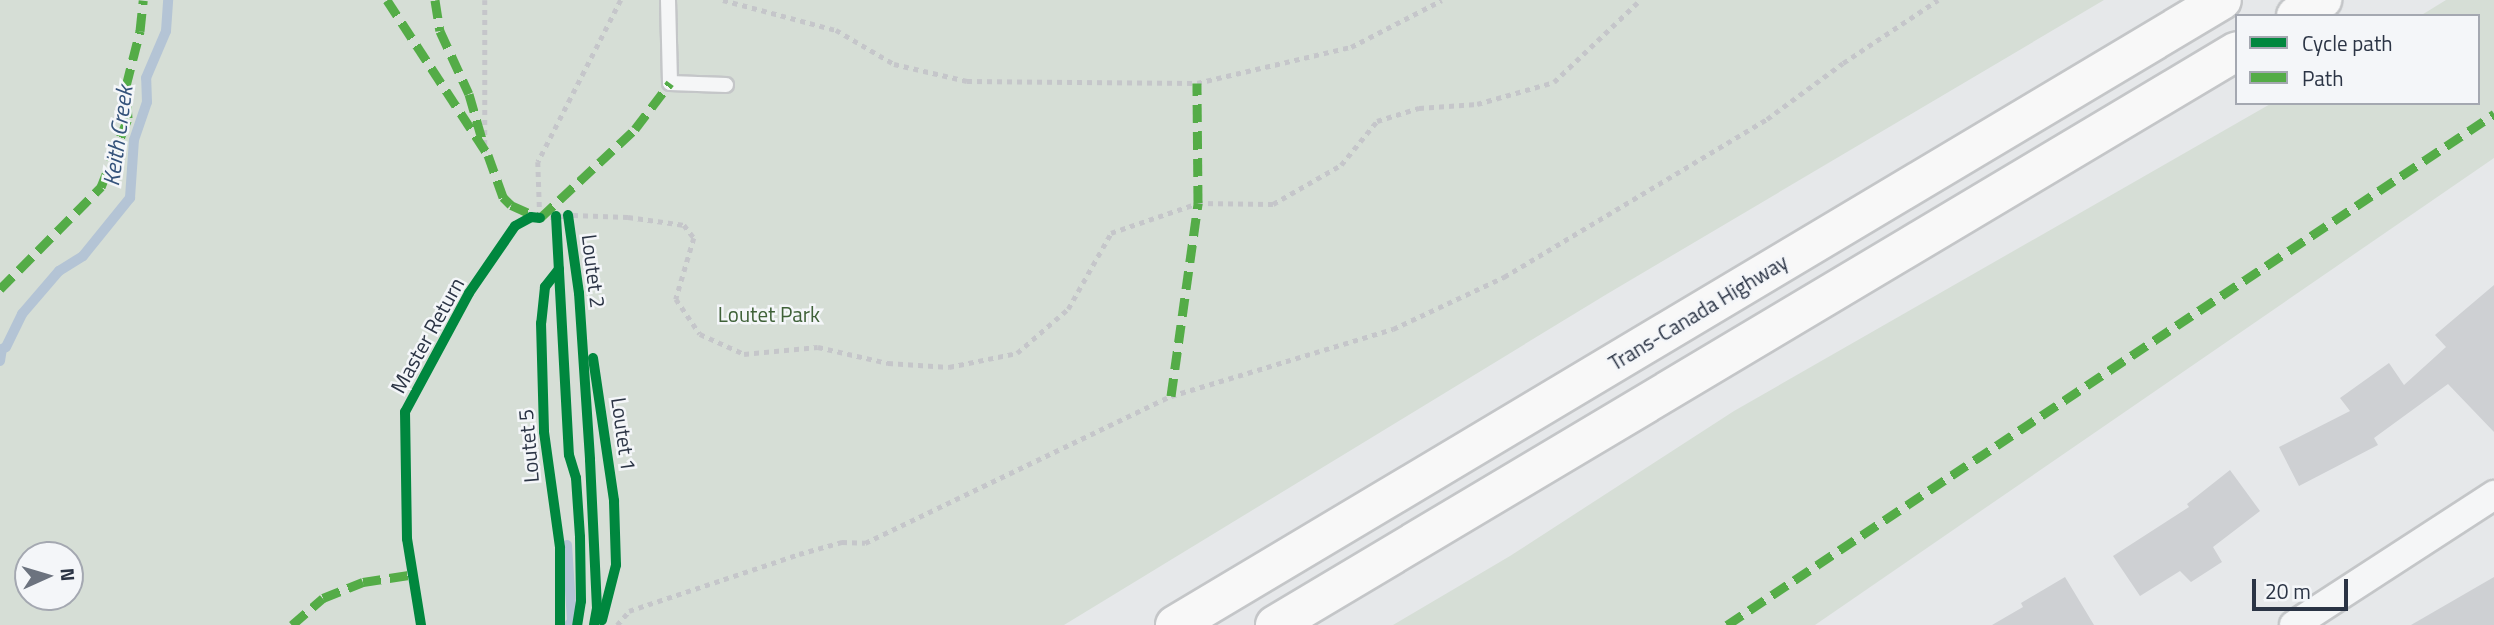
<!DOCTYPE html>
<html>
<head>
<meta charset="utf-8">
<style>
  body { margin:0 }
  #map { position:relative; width:2494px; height:625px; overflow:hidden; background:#e6e8ea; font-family:"Titillium Web",sans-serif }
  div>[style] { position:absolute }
  .green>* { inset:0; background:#d6ded6 }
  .stream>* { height:10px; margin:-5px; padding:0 5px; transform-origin:5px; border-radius:5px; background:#b4c4d5 }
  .building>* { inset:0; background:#ced0d3 }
  .path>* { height:4.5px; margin-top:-2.25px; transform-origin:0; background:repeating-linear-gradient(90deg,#c5c6ca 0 5px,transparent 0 10px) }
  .roads { filter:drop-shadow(2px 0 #c4c6c8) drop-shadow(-2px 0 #c4c6c8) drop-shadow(0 2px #c4c6c8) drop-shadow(0 -2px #c4c6c8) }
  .lane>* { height:14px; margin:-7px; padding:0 7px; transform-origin:7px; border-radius:7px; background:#f5f6f7 }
  .street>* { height:28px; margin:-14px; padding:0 14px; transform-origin:14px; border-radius:14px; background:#f5f6f7 }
  .highway>* { height:38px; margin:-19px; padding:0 19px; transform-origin:19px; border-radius:19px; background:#f8f8f8 }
  .quiet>* { height:9px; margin-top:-4.5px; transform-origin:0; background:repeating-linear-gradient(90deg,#54ac47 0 18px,transparent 0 27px) }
  .cycleway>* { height:10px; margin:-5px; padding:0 5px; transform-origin:5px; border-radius:5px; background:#00873e }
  span { translate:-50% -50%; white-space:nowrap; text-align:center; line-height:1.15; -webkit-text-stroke:5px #f4f6f9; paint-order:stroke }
  .street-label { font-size:21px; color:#2b3445 }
  .park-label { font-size:21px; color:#3f6138 }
  .water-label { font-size:23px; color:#34527a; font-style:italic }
  .legend { position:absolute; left:2235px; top:14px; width:245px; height:91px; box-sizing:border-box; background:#f4f6f9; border:2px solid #a4a8b1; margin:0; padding:9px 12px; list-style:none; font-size:21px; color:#2b3445 }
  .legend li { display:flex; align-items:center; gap:14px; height:35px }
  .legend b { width:35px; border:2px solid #a4a8b1 }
  .north { position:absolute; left:14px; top:541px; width:70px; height:70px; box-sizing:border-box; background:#f4f6f9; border:2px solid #a4a8b1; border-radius:50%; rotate:86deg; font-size:19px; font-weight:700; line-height:28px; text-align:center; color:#2b3445 }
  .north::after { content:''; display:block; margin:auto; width:24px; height:32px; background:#6c737f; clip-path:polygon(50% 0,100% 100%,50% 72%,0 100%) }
  .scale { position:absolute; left:2252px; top:579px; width:96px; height:32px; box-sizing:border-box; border:4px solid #2b3445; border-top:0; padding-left:9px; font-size:21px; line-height:24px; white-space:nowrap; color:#2b3445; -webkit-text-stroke:5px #f4f6f9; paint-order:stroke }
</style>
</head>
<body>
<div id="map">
  <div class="green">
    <div style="clip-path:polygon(evenodd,0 0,2104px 0,1607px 294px,1064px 625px,0 625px,0 0,28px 555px,70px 555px,70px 597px,28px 597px,28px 555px)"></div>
    <div style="clip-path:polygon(2446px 0,2494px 0,2494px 158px,1815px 625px,1393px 625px,1510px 556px,1734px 411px,2272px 103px,2478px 103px,2478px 16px,2420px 16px)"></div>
  </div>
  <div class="stream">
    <div style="left:0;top:361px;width:12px;rotate:-81deg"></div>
    <div style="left:2px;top:349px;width:4px;rotate:-27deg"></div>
    <div style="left:6px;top:347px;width:37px;rotate:-64deg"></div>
    <div style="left:22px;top:314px;width:57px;rotate:-49.3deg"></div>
    <div style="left:59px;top:271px;width:28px;rotate:-32deg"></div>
    <div style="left:83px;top:256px;width:75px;rotate:-51deg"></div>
    <div style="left:130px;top:198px;width:58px;rotate:-86.1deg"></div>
    <div style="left:134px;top:140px;width:40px;rotate:-71.1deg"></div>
    <div style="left:147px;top:102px;width:24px;rotate:-92deg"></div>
    <div style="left:146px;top:78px;width:51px;rotate:-66.9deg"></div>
    <div style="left:166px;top:31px;width:31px;rotate:-86deg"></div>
    <div style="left:567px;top:545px;width:76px;rotate:86.2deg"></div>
    <div style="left:572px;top:621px;width:5px;rotate:127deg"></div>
  </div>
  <div class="building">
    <div style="clip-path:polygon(2494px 285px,2494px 432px,2448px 384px,2374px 438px,2378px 445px,2299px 486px,2279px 447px,2350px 411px,2340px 398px,2389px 363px,2404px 385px,2446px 347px,2435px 335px)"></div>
    <div style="clip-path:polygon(2230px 470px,2260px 511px,2213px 547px,2222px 562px,2191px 582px,2180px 571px,2140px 596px,2113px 556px,2189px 507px,2187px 504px)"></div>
    <div style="clip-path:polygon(2065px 577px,2094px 625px,1992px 625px,2023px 607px,2021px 603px)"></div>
    <div style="clip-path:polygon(2494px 577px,2494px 625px,2411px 625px)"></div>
  </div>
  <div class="path">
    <div style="left:485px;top:0;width:152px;rotate:90deg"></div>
    <div style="left:621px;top:0;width:182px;rotate:117.1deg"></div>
    <div style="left:538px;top:162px;width:56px;rotate:88deg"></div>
    <div style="left:540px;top:218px;width:33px;rotate:-5deg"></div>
    <div style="left:573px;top:215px;width:55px;rotate:2.1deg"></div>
    <div style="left:628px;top:217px;width:57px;rotate:8.1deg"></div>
    <div style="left:684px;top:225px;width:16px;rotate:52deg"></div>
    <div style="left:694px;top:238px;width:64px;rotate:106.4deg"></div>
    <div style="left:676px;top:299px;width:42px;rotate:55.6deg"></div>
    <div style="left:700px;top:334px;width:48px;rotate:24.4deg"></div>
    <div style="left:744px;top:354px;width:74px;rotate:-5.4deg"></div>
    <div style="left:818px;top:347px;width:72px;rotate:12.9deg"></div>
    <div style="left:888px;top:363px;width:61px;rotate:3.8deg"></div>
    <div style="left:949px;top:367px;width:69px;rotate:-11.6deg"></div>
    <div style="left:1017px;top:353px;width:67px;rotate:-40.8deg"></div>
    <div style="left:1068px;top:309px;width:87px;rotate:-60.5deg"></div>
    <div style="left:1111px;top:233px;width:92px;rotate:-19deg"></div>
    <div style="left:1198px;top:203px;width:75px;rotate:0.8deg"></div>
    <div style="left:1273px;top:204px;width:78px;rotate:-29.8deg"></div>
    <div style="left:1341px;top:165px;width:57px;rotate:-50.7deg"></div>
    <div style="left:1377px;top:121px;width:44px;rotate:-17.2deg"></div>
    <div style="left:1419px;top:108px;width:58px;rotate:-3.9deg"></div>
    <div style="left:1477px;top:104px;width:80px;rotate:-15.9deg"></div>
    <div style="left:1554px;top:82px;width:119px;rotate:-43.6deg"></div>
    <div style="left:723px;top:0;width:117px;rotate:14.9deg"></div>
    <div style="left:836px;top:30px;width:67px;rotate:30.4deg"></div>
    <div style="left:894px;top:64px;width:75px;rotate:13.1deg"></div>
    <div style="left:967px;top:81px;width:230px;rotate:0.5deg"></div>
    <div style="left:1197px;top:83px;width:158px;rotate:-13.2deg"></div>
    <div style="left:1351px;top:47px;width:102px;rotate:-27.3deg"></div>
    <div style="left:617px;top:625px;width:18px;rotate:-49deg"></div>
    <div style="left:629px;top:611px;width:179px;rotate:-18.5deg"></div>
    <div style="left:799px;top:554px;width:45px;rotate:-15.6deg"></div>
    <div style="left:842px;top:542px;width:23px;rotate:2deg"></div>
    <div style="left:865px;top:543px;width:339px;rotate:-25.7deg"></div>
    <div style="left:1171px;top:396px;width:232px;rotate:-16.8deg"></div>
    <div style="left:1393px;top:329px;width:123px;rotate:-25.1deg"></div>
    <div style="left:1504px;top:277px;width:307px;rotate:-31deg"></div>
    <div style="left:1767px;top:119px;width:94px;rotate:-36.4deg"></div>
    <div style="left:1843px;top:63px;width:114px;rotate:-33.6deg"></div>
  </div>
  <div class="roads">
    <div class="lane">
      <div style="left:668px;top:0;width:83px;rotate:88.6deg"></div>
      <div style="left:670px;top:83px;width:56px;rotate:2deg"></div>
    </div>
    <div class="street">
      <div style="left:2294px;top:625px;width:239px;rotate:-33deg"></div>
    </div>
    <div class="highway">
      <div style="left:2296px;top:16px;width:31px;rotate:-32deg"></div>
      <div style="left:1175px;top:625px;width:1219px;rotate:-30.83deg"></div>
      <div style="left:1275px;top:625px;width:1120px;rotate:-30.82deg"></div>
    </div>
  </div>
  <div class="quiet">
    <div style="left:387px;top:0;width:185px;rotate:56.9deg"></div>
    <div style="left:488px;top:155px;width:45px;rotate:70.3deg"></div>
    <div style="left:503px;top:197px;width:11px;rotate:45deg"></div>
    <div style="left:511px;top:205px;width:32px;rotate:24deg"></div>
    <div style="left:540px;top:218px;width:130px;rotate:-43.1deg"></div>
    <div style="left:635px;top:129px;width:58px;rotate:-52.7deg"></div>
    <div style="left:435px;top:0;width:31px;rotate:81deg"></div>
    <div style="left:440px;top:31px;width:69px;rotate:65.3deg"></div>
    <div style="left:469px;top:94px;width:47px;rotate:73.9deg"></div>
    <div style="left:0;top:289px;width:144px;rotate:-45.3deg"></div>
    <div style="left:101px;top:187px;width:74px;rotate:-68.6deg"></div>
    <div style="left:128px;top:118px;width:32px;rotate:-94deg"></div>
    <div style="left:126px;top:86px;width:57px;rotate:-75.7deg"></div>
    <div style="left:140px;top:31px;width:31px;rotate:-84deg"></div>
    <div style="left:1171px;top:396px;width:195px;rotate:-82deg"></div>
    <div style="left:1198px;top:203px;width:120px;rotate:-90.5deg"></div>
    <div style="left:292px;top:625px;width:41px;rotate:-41.1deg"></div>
    <div style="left:323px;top:598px;width:43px;rotate:-21.8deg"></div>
    <div style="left:363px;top:582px;width:53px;rotate:-8.7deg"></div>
    <div style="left:1727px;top:625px;width:922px;rotate:-33.67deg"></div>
  </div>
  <div class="cycleway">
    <div style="left:568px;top:215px;width:79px;rotate:82deg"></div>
    <div style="left:579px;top:293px;width:167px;rotate:86.2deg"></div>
    <div style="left:590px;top:460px;width:148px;rotate:87.3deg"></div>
    <div style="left:597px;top:608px;width:17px;rotate:100deg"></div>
    <div style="left:556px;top:216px;width:239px;rotate:86.9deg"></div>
    <div style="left:569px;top:455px;width:24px;rotate:73deg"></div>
    <div style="left:576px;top:478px;width:59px;rotate:86.1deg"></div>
    <div style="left:580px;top:537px;width:64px;rotate:89.1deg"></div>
    <div style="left:581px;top:601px;width:24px;rotate:99deg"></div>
    <div style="left:559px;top:269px;width:23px;rotate:128deg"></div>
    <div style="left:545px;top:287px;width:36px;rotate:96deg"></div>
    <div style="left:541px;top:323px;width:109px;rotate:88.4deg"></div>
    <div style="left:544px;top:432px;width:117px;rotate:82.1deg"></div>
    <div style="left:560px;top:548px;width:77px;rotate:90deg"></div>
    <div style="left:593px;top:358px;width:145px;rotate:81.6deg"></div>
    <div style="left:614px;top:501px;width:64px;rotate:88.2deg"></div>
    <div style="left:616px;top:565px;width:57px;rotate:104.3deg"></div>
    <div style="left:421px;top:625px;width:87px;rotate:-99.2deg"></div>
    <div style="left:407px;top:539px;width:127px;rotate:-90.9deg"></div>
    <div style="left:405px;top:412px;width:135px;rotate:-61.7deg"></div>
    <div style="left:469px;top:293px;width:81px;rotate:-55.5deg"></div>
    <div style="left:515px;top:226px;width:18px;rotate:-29deg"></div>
    <div style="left:531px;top:217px;width:9px;rotate:6deg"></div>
  </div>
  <div class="street-label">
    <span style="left:594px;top:271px;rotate:83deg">Loutet 2</span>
    <span style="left:1698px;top:312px;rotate:-31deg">Trans-Canada Highway</span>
    <span style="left:427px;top:335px;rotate:-61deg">Master Return</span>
    <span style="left:624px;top:434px;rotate:82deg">Loutet 1</span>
    <span style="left:528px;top:446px;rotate:-95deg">Loutet 5</span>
  </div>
  <div class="park-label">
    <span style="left:769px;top:314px">Loutet Park</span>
  </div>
  <div class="water-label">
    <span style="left:118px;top:136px;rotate:-82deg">Keith Creek</span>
  </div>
  <ul class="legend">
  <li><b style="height:9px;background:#00873e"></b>Cycle path</li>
  <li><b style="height:9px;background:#54ac47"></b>Path</li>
  </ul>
  <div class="north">N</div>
  <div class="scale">20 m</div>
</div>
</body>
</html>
